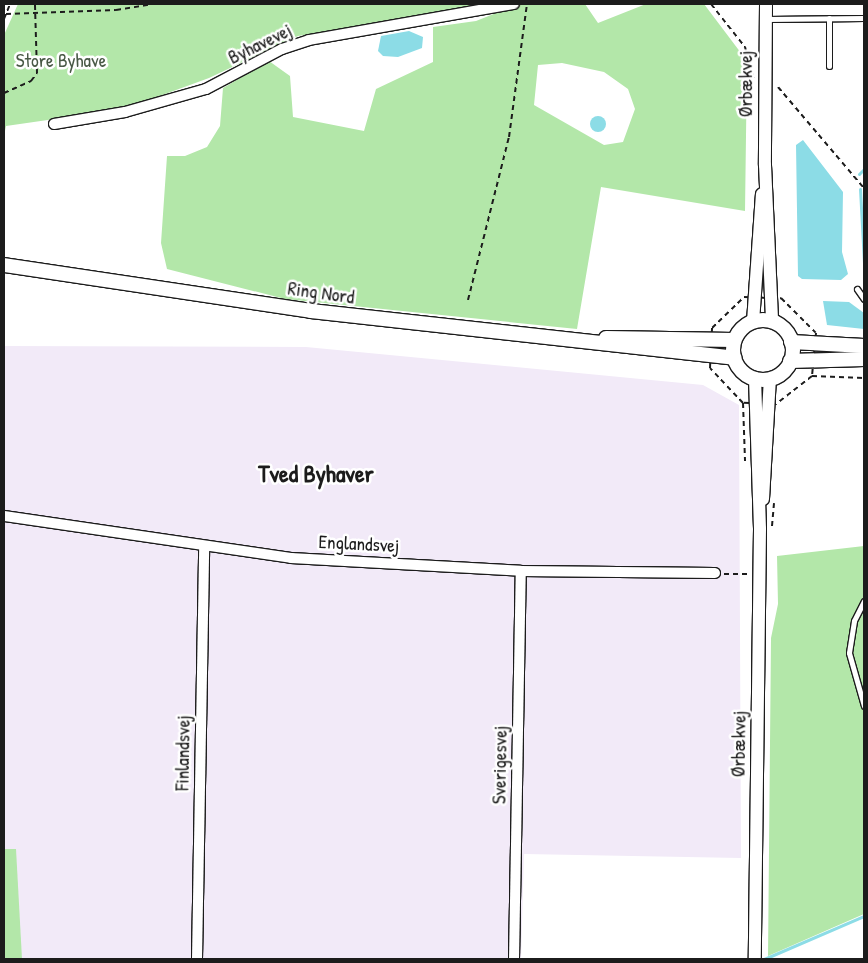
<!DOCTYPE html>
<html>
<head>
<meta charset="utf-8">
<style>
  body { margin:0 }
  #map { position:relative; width:868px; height:963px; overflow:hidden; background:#fff; font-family:"Patrick Hand",sans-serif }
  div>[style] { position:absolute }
  .built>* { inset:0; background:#f2eaf8 }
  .green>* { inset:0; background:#b3e7a9 }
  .water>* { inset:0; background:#8cdce6 }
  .round { border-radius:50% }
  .stream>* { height:3px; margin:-1.5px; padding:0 1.5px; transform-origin:1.5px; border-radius:1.5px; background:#8cdce6 }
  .path>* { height:2px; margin-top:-1px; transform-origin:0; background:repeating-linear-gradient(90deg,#1c1c1c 0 5px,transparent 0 9px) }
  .roads { filter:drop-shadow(1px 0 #1c1c1c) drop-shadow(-1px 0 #1c1c1c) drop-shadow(0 1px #1c1c1c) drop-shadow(0 -1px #1c1c1c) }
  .service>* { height:5px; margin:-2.5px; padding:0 2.5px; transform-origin:2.5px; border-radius:2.5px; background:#fff }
  .minor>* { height:10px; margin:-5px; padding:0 5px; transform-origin:5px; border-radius:5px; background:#fff }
  .tertiary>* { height:12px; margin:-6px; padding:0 6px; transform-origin:6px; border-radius:6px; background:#fff }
  .secondary>* { height:14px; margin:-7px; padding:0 7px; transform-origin:7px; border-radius:7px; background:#fff }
  .secondary>.ring { margin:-7px; padding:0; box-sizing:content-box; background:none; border:14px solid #fff; border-radius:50% }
  span { translate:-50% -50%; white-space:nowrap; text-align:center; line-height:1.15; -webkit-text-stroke:5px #fff; paint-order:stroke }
  .street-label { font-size:19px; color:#1c1c1c }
  .park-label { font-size:19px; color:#495946 }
  .district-label { font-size:24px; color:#1c1c1c; font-weight:700 }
  .frame { position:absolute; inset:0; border:5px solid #1c1c1c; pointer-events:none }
</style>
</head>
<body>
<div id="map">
  <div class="built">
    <div style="clip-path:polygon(4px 346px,306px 347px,703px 385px,739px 405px,741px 858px,524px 854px,521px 959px,4px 959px)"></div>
  </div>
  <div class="green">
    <div style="clip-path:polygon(18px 4px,498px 4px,298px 36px,209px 78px,124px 109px,6px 126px,4px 136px,4px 35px)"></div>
    <div style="clip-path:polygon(evenodd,519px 4px,585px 4px,598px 23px,646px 4px,704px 4px,747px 61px,745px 211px,601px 187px,577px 329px,285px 299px,167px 269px,161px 243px,167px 156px,185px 156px,207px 147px,220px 126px,223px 88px,269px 61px,290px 76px,293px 117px,364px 131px,376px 89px,433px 62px,433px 27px,476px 21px,519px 4px,562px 63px,604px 72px,628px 89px,635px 109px,623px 142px,604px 145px,534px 105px,538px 65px,562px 63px)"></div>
    <div style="clip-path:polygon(864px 546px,864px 914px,768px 956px,771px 638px,778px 604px,777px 556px)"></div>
    <div style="clip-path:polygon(4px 849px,16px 849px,22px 959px,4px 959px)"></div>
  </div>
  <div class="water">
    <div style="clip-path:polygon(409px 31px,423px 37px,422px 48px,398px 57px,383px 56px,378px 51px,381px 36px)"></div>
    <div class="round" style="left:590px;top:116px;width:16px;height:16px"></div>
    <div style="clip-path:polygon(803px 140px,843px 192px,842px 252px,848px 274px,841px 280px,802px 279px,798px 276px,796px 145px)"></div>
    <div style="clip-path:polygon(823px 301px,849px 302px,864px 313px,864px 329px,827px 325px)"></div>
  </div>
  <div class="stream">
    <div style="left:859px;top:174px;width:7px;rotate:-45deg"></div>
    <div style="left:860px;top:189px;width:75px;rotate:86.9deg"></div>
    <div style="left:764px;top:959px;width:109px;rotate:-23.3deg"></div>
  </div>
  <div class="path">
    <div style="left:599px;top:4px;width:16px"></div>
    <div style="left:711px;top:4px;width:55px;rotate:51.7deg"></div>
    <div style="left:745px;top:47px;width:34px;rotate:75deg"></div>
    <div style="left:6px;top:14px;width:110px;rotate:-2.1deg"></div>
    <div style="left:116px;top:10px;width:36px;rotate:-9deg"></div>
    <div style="left:4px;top:19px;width:16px;rotate:-68deg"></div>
    <div style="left:778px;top:87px;width:133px;rotate:49.6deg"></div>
    <div style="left:4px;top:93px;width:30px;rotate:-24deg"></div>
    <div style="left:31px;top:81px;width:10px;rotate:-53deg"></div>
    <div style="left:37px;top:73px;width:69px;rotate:-91.7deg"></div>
    <div style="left:864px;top:232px;width:14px;rotate:90deg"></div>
    <div style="left:744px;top:297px;width:37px;rotate:2deg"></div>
    <div style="left:781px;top:298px;width:49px;rotate:45deg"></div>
    <div style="left:816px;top:333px;width:43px;rotate:95.3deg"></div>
    <div style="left:812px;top:376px;width:46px;rotate:142.1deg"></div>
    <div style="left:776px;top:404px;width:33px;rotate:-178deg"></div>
    <div style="left:743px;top:403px;width:48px;rotate:-133.3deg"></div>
    <div style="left:710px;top:368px;width:40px;rotate:-87.1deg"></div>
    <div style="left:712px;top:328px;width:45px;rotate:-44.1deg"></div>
    <div style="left:468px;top:300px;width:168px;rotate:-75.9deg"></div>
    <div style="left:509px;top:137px;width:134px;rotate:-82.3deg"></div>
    <div style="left:812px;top:376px;width:52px;rotate:2.2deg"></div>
    <div style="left:743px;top:403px;width:58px;rotate:88deg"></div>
    <div style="left:772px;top:526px;width:23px;rotate:-85deg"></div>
    <div style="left:724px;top:574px;width:25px"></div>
  </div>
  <div class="roads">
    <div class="service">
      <div style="left:829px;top:18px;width:48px;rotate:90deg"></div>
      <div style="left:767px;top:19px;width:97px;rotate:-0.6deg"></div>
      <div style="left:857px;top:289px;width:12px;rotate:55deg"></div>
      <div style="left:864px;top:601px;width:22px;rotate:117deg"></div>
      <div style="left:854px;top:621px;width:32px;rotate:99deg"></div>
      <div style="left:849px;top:653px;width:55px;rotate:74.2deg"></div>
    </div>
    <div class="minor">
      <div style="left:54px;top:124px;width:72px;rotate:-9.6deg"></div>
      <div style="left:125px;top:112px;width:84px;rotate:-15.9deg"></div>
      <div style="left:206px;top:89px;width:86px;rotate:-27.8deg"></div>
      <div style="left:282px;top:49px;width:28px;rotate:-18deg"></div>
      <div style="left:309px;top:40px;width:208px;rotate:-10deg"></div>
      <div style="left:4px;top:516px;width:290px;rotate:8.3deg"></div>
      <div style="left:291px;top:558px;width:230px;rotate:3.2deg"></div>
      <div style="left:521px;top:571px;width:194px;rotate:0.6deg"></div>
      <div style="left:197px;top:959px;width:412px;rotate:-89deg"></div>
      <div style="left:514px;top:959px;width:388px;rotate:-89deg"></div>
    </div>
    <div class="tertiary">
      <div style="left:766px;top:4px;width:161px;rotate:90.4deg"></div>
      <div style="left:765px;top:165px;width:156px;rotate:87.4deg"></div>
      <div style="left:753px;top:322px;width:128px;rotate:-86deg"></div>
      <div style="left:755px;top:378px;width:151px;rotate:88.1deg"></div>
      <div style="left:760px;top:529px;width:430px;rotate:90.7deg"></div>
      <div style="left:763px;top:499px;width:120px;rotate:-86.7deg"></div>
    </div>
    <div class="secondary">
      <div style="left:4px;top:265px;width:310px;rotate:8.5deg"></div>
      <div style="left:311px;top:311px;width:426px;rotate:6.3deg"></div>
      <div class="ring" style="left:733px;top:320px;width:46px;height:46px"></div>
      <div style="left:606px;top:338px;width:128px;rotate:0.9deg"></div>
      <div style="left:791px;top:342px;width:73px;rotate:3.1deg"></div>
      <div style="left:790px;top:361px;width:74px;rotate:-1.5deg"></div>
    </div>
  </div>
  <div class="street-label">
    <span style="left:260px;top:44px;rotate:-26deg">Byhavevej</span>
    <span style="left:746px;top:84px;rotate:-90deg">Ørbækvej</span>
    <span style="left:321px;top:293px;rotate:8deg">Ring Nord</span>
    <span style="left:359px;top:544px;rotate:3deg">Englandsvej</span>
    <span style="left:739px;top:744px;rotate:-89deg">Ørbækvej</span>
    <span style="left:183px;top:753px;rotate:-89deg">Finlandsvej</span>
    <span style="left:500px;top:765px;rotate:-89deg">Sverigesvej</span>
  </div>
  <div class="park-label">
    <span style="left:61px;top:61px">Store Byhave</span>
  </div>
  <div class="district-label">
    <span style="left:316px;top:474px">Tved Byhaver</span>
  </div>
  <div class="frame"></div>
</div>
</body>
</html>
